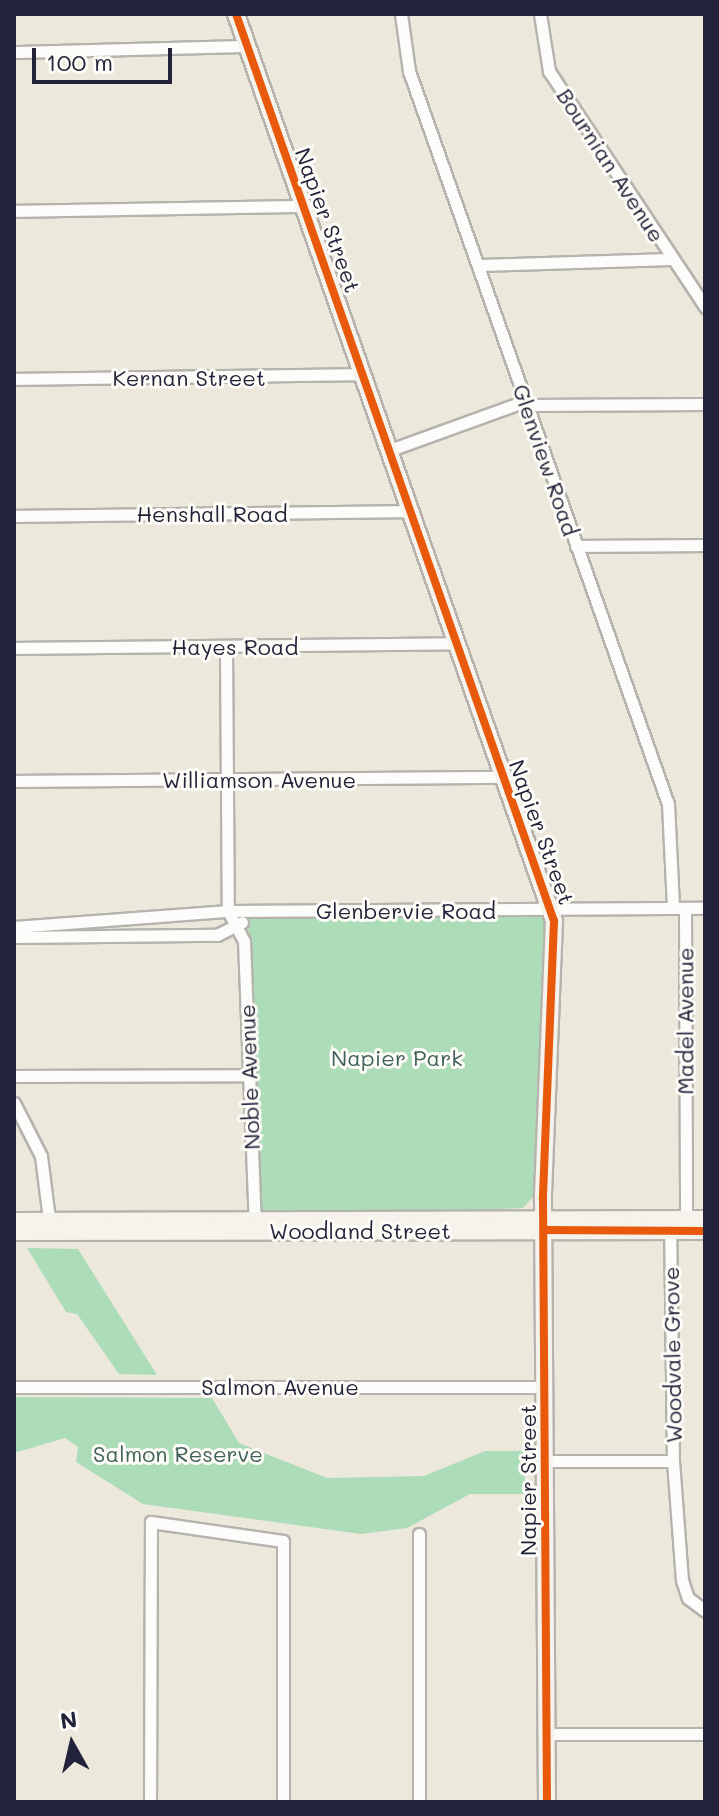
<!DOCTYPE html>
<html>
<head>
<meta charset="utf-8">
<style>
  body { margin:0 }
  #map { position:relative; width:719px; height:1816px; overflow:hidden; background:#ede8dc; font-family:Mali,sans-serif }
  div>[style] { position:absolute }
  .green>* { inset:0; background:#addcb8 }
  .roads { filter:drop-shadow(2px 0 #b6b3ae) drop-shadow(-2px 0 #b6b3ae) drop-shadow(0 2px #b6b3ae) drop-shadow(0 -2px #b6b3ae) }
  .street>* { height:11px; margin:-5.5px; padding:0 5.5px; transform-origin:5.5px; border-radius:5.5px; background:#fcfcfa }
  .secondary>* { height:16px; margin:-8px; padding:0 8px; transform-origin:8px; border-radius:8px; background:#f6f2ec }
  .cycleway>* { height:8px; margin:-4px; padding:0 4px; transform-origin:4px; border-radius:4px; background:#e8590c }
  span { translate:-50% -50%; white-space:nowrap; text-align:center; line-height:1.15; -webkit-text-stroke:6px #fdfcf7; paint-order:stroke }
  .street-label { font-size:22px; color:#22223b }
  .park-label { font-size:22px; color:#40605c }
  .frame { position:absolute; inset:0; border:16px solid #22223b; pointer-events:none }
  .north { position:absolute; left:32px; top:1704px; width:80px; height:80px; -webkit-text-stroke:6px #fdfcf7; paint-order:stroke; rotate:352deg; font-size:22px; font-weight:700; line-height:32px; text-align:center; color:#22223b }
  .north::after { content:''; display:block; margin:auto; width:28px; height:36px; background:#22223b; clip-path:polygon(50% 0,100% 100%,50% 72%,0 100%) }
  .scale { position:absolute; left:32px; top:48px; width:140px; height:36px; box-sizing:border-box; border:4px solid #22223b; border-top:0; padding-left:10px; font-size:24px; line-height:28px; white-space:nowrap; color:#22223b; -webkit-text-stroke:6px #fdfcf7; paint-order:stroke }
</style>
</head>
<body>
<div id="map">
  <div class="green">
    <div style="clip-path:polygon(552px 909px,534px 1196px,523px 1208px,255px 1220px,248px 918px)"></div>
    <div style="clip-path:polygon(27px 1248px,78px 1249px,157px 1375px,119px 1374px,77px 1314px,66px 1312px)"></div>
    <div style="clip-path:polygon(14px 1397px,212px 1398px,239px 1443px,327px 1478px,424px 1476px,485px 1451px,525px 1451px,525px 1494px,470px 1494px,407px 1528px,361px 1534px,143px 1504px,76px 1462px,78px 1447px,65px 1438px,14px 1453px)"></div>
  </div>
  <div class="roads">
    <div class="street">
      <div style="left:401px;top:14px;width:58px;rotate:82deg"></div>
      <div style="left:409px;top:71px;width:777px;rotate:70.54deg"></div>
      <div style="left:668px;top:804px;width:104px;rotate:87.2deg"></div>
      <div style="left:540px;top:14px;width:58px;rotate:81deg"></div>
      <div style="left:549px;top:71px;width:283px;rotate:56.5deg"></div>
      <div style="left:14px;top:52px;width:233px;rotate:-1.5deg"></div>
      <div style="left:14px;top:211px;width:290px;rotate:-1deg"></div>
      <div style="left:478px;top:265px;width:195px;rotate:-1.8deg"></div>
      <div style="left:14px;top:379px;width:350px;rotate:-0.8deg"></div>
      <div style="left:527px;top:405px;width:178px;rotate:-0.3deg"></div>
      <div style="left:390px;top:450px;width:144px;rotate:-19.9deg"></div>
      <div style="left:14px;top:516px;width:396px;rotate:-0.7deg"></div>
      <div style="left:576px;top:546px;width:129px;rotate:-0.4deg"></div>
      <div style="left:226px;top:647px;width:264px;rotate:89.6deg"></div>
      <div style="left:228px;top:911px;width:34px;rotate:62deg"></div>
      <div style="left:244px;top:941px;width:286px;rotate:87.8deg"></div>
      <div style="left:14px;top:648px;width:443px;rotate:-0.6deg"></div>
      <div style="left:14px;top:781px;width:489px;rotate:-0.5deg"></div>
      <div style="left:685px;top:908px;width:315px;rotate:89.8deg"></div>
      <div style="left:14px;top:927px;width:215px;rotate:-4.3deg"></div>
      <div style="left:228px;top:911px;width:477px;rotate:-0.4deg"></div>
      <div style="left:14px;top:937px;width:203px;rotate:-0.6deg"></div>
      <div style="left:217px;top:935px;width:28px;rotate:-27deg"></div>
      <div style="left:14px;top:1076px;width:235px;rotate:-0.2deg"></div>
      <div style="left:14px;top:1103px;width:59px;rotate:63deg"></div>
      <div style="left:41px;top:1156px;width:72px;rotate:82.8deg"></div>
      <div style="left:14px;top:1387px;width:532px"></div>
      <div style="left:546px;top:1461px;width:127px"></div>
      <div style="left:673px;top:1461px;width:234px;rotate:-90.7deg"></div>
      <div style="left:673px;top:1461px;width:119px;rotate:85.7deg"></div>
      <div style="left:682px;top:1580px;width:19px;rotate:72deg"></div>
      <div style="left:688px;top:1598px;width:21px;rotate:37deg"></div>
      <div style="left:419px;top:1534px;width:268px;rotate:90deg"></div>
      <div style="left:547px;top:1734px;width:158px"></div>
      <div style="left:150px;top:1802px;width:280px;rotate:-89.8deg"></div>
      <div style="left:151px;top:1522px;width:133px;rotate:8.2deg"></div>
      <div style="left:283px;top:1541px;width:261px;rotate:90deg"></div>
    </div>
    <div class="secondary">
      <div style="left:236px;top:14px;width:961px;rotate:70.68deg"></div>
      <div style="left:554px;top:921px;width:279px;rotate:92.3deg"></div>
      <div style="left:543px;top:1200px;width:602px;rotate:89.62deg"></div>
      <div style="left:14px;top:1221px;width:691px;rotate:-0.17deg"></div>
      <div style="left:14px;top:1232px;width:691px;rotate:-0.08deg"></div>
    </div>
  </div>
  <div class="cycleway">
    <div style="left:236px;top:14px;width:961px;rotate:70.68deg"></div>
    <div style="left:554px;top:921px;width:279px;rotate:92.3deg"></div>
    <div style="left:543px;top:1200px;width:602px;rotate:89.62deg"></div>
    <div style="left:545px;top:1230px;width:160px;rotate:0.4deg"></div>
  </div>
  <div class="street-label">
    <span style="left:611px;top:165px;rotate:57deg">Bournian Avenue</span>
    <span style="left:328px;top:220px;rotate:70deg">Napier Street</span>
    <span style="left:189px;top:378px">Kernan Street</span>
    <span style="left:546px;top:460px;rotate:71deg">Glenview Road</span>
    <span style="left:212px;top:514px">Henshall Road</span>
    <span style="left:235px;top:647px">Hayes Road</span>
    <span style="left:259px;top:780px">Williamson Avenue</span>
    <span style="left:542px;top:832px;rotate:70deg">Napier Street</span>
    <span style="left:406px;top:911px">Glenbervie Road</span>
    <span style="left:685px;top:1021px;rotate:-90deg">Madel Avenue</span>
    <span style="left:249px;top:1077px;rotate:-92deg">Noble Avenue</span>
    <span style="left:360px;top:1231px">Woodland Street</span>
    <span style="left:672px;top:1355px;rotate:-91deg">Woodvale Grove</span>
    <span style="left:280px;top:1387px">Salmon Avenue</span>
    <span style="left:528px;top:1480px;rotate:-90deg">Napier Street</span>
  </div>
  <div class="park-label">
    <span style="left:397px;top:1058px">Napier Park</span>
    <span style="left:178px;top:1454px">Salmon Reserve</span>
  </div>
  <div class="frame"></div>
  <div class="north">N</div>
  <div class="scale">100 m</div>
</div>
</body>
</html>
